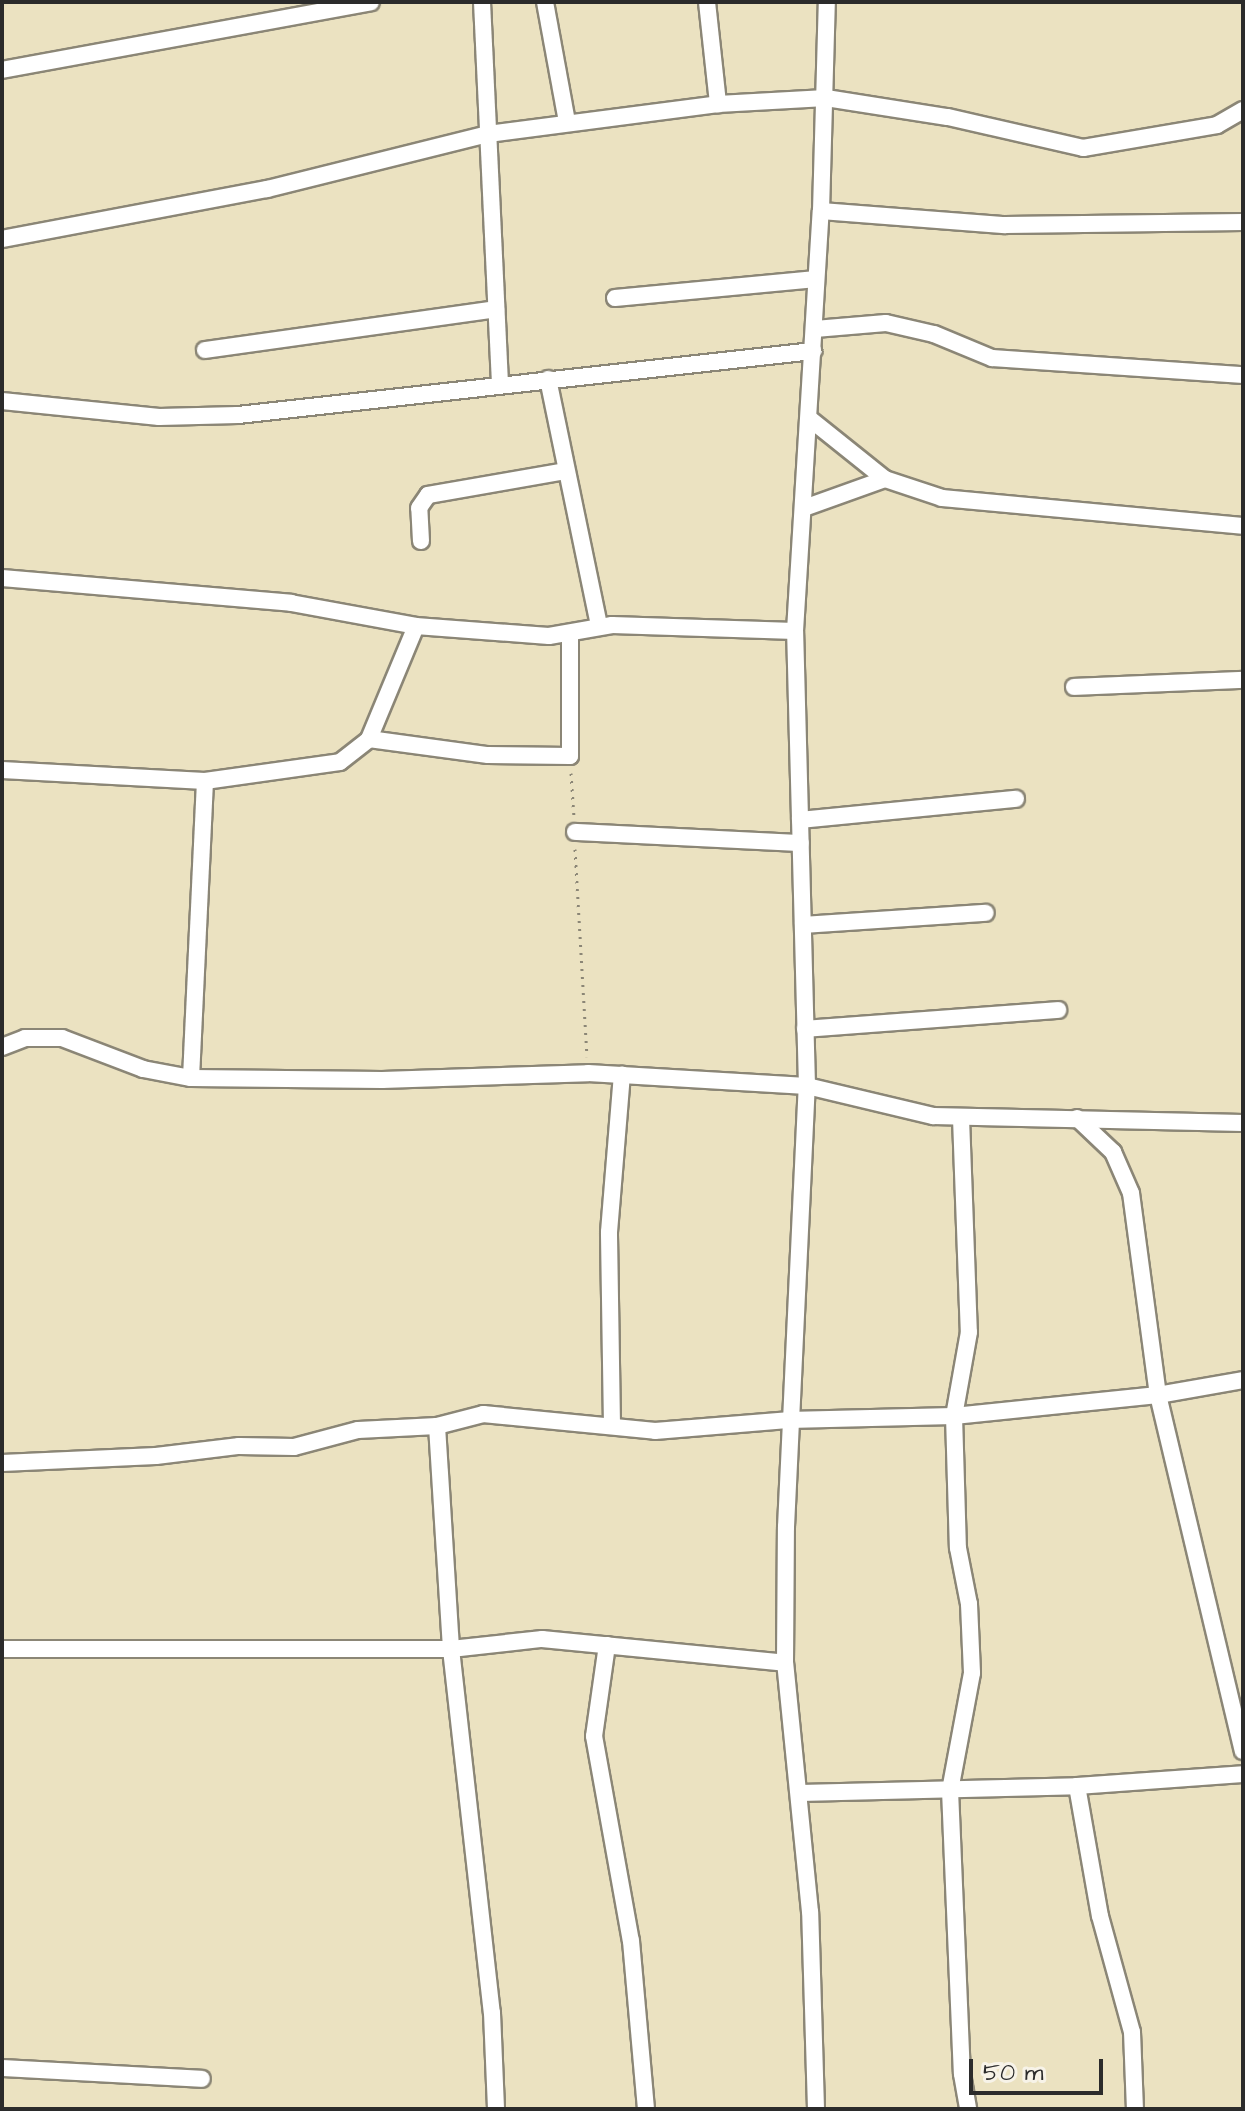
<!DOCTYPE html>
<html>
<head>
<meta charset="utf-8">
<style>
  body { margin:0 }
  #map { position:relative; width:1245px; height:2111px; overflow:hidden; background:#ebe2c1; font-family:"Architects Daughter",sans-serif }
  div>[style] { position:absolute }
  .path>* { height:3px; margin-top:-1.5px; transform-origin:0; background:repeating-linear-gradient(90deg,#8b8676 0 2px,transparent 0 8px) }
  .roads { filter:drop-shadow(2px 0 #8b8676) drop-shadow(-2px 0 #8b8676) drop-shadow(0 2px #8b8676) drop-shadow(0 -2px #8b8676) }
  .street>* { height:16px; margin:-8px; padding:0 8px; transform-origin:8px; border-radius:8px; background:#fff }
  span { translate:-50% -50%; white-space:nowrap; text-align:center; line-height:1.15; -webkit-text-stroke:8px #f7f3e8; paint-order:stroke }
  .frame { position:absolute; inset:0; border:4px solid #2b2b2b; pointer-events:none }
  .scale { position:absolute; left:969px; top:2059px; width:134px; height:36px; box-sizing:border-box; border:4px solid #2b2b2b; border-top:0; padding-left:10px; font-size:24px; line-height:28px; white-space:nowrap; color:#2b2b2b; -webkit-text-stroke:6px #f7f3e8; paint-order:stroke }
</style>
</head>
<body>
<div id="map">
  <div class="path">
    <div style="left:571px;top:773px;width:44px;rotate:86.1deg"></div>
    <div style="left:575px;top:849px;width:208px;rotate:86.7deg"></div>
  </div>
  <div class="roads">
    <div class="street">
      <div style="left:482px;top:2px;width:382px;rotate:87.3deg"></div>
      <div style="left:545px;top:2px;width:122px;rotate:79.6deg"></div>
      <div style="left:707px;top:2px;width:103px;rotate:83.8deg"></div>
      <div style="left:2px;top:70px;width:375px;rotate:-10.4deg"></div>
      <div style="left:821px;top:211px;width:185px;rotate:4.4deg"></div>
      <div style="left:1005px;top:225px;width:238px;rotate:-0.7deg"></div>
      <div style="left:2px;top:239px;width:270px;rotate:-10.7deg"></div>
      <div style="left:267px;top:189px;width:228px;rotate:-14deg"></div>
      <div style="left:488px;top:134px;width:232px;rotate:-7.4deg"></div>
      <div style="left:718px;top:104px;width:108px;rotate:-3.2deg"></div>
      <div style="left:826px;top:98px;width:123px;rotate:8.9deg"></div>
      <div style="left:948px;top:117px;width:139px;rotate:12.9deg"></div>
      <div style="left:1083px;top:148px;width:136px;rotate:-9.7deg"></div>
      <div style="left:1217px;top:125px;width:30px;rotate:-30deg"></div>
      <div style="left:615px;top:298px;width:202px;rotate:-5.4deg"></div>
      <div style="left:815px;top:329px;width:71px;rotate:-4.8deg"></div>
      <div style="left:886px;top:323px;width:49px;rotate:12.9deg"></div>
      <div style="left:934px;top:334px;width:63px;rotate:22.5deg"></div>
      <div style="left:992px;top:358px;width:252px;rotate:3.9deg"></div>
      <div style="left:205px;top:350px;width:294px;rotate:-8deg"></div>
      <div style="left:548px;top:379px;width:252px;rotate:78.3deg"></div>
      <div style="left:2px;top:401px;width:158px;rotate:5.8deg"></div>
      <div style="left:159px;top:417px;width:79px;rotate:-1.5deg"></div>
      <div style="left:238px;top:415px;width:579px;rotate:-6.35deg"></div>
      <div style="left:810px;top:419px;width:96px;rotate:38.7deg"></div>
      <div style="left:885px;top:479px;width:60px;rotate:18.4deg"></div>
      <div style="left:942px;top:498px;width:302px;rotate:5.3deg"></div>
      <div style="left:804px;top:508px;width:86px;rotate:-19.7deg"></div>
      <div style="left:421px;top:541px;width:33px;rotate:-93deg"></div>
      <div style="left:419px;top:508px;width:16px;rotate:-55deg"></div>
      <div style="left:428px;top:495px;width:139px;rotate:-9.9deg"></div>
      <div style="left:2px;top:578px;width:290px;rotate:4.9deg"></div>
      <div style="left:291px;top:603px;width:127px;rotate:10.4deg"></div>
      <div style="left:416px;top:626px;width:133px;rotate:4.3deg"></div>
      <div style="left:549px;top:636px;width:64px;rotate:-9.9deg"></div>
      <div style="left:612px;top:625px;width:183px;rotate:1.9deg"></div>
      <div style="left:1074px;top:687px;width:169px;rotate:-2.4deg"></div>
      <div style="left:369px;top:739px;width:120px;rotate:7.7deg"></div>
      <div style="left:488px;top:755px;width:82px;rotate:0.7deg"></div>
      <div style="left:570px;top:756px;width:122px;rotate:-90deg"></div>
      <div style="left:2px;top:770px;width:203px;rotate:3.1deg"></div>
      <div style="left:205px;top:781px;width:136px;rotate:-8deg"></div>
      <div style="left:340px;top:762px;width:37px;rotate:-38deg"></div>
      <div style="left:369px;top:739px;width:122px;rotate:-67.4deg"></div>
      <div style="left:800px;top:820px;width:217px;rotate:-5.6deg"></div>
      <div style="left:575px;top:832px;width:226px;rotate:2.8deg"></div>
      <div style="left:803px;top:925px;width:183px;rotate:-3.8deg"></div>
      <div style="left:805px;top:1029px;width:254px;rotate:-4.3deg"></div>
      <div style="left:2px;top:1047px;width:25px;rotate:-21deg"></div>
      <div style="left:25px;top:1038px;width:37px"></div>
      <div style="left:62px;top:1038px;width:87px;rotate:20.9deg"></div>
      <div style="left:143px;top:1069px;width:49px;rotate:10.6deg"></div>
      <div style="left:191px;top:1078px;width:191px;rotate:0.6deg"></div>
      <div style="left:382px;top:1080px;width:206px;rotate:-1.9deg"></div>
      <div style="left:588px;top:1073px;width:219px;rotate:3.4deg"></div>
      <div style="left:807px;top:1086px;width:130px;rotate:13.4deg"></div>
      <div style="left:933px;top:1116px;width:310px;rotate:1.3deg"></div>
      <div style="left:191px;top:1078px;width:297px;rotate:-87.3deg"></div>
      <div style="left:961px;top:1118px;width:214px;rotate:87.9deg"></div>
      <div style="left:969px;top:1332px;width:85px;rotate:100.1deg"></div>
      <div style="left:954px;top:1416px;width:132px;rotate:88.3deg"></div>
      <div style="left:958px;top:1548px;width:57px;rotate:78.9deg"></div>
      <div style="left:969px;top:1604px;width:69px;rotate:87.5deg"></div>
      <div style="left:972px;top:1673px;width:119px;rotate:100.6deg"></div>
      <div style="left:950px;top:1790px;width:284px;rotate:87.6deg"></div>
      <div style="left:962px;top:2074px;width:36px;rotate:80deg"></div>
      <div style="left:1077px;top:1118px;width:50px;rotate:43.4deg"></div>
      <div style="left:1113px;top:1152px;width:45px;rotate:66.3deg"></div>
      <div style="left:1131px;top:1193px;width:204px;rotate:82.4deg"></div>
      <div style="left:1158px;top:1395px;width:366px;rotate:76.6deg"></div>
      <div style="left:437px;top:1426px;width:223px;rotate:86.4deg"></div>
      <div style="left:451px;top:1649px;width:366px;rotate:83.6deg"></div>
      <div style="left:492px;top:2013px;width:96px;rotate:87.6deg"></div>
      <div style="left:612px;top:1426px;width:194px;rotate:-90.9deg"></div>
      <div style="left:609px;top:1232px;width:158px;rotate:-85.3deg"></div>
      <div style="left:2px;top:1463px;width:154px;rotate:-2.6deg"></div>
      <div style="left:156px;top:1456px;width:84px;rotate:-6.9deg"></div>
      <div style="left:239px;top:1446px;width:55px;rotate:1deg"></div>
      <div style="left:294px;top:1447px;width:66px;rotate:-14.9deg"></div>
      <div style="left:358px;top:1430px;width:79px;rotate:-2.9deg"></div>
      <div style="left:437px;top:1426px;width:48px;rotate:-14.6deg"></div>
      <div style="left:483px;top:1414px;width:173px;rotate:5.6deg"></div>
      <div style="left:655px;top:1431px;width:133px;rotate:-4.7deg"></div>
      <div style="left:788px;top:1420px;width:166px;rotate:-1.4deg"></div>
      <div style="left:954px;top:1416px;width:205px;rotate:-5.9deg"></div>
      <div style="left:1158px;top:1395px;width:86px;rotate:-10deg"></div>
      <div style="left:607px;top:1645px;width:92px;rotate:98.1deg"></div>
      <div style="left:594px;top:1736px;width:208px;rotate:79.8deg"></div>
      <div style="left:631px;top:1941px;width:169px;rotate:84.9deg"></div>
      <div style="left:2px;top:1649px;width:449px"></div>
      <div style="left:451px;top:1649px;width:92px;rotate:-6.3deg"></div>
      <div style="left:542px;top:1639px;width:244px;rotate:5.6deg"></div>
      <div style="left:1077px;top:1786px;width:132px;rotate:80deg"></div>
      <div style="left:1100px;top:1916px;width:120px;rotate:74.6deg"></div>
      <div style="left:1132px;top:2032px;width:77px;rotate:87.8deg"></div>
      <div style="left:800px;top:1793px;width:277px;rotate:-1.4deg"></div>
      <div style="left:1077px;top:1786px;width:166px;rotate:-4.1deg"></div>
      <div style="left:2px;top:2068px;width:200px;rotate:3.1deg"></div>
      <div style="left:816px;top:2109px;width:197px;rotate:-91.7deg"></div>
      <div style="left:810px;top:1912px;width:250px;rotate:-95.7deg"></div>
      <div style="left:785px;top:1663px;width:136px;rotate:-89.6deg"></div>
      <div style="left:786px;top:1527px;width:441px;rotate:-87.3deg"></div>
      <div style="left:807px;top:1086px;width:455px;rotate:-91.5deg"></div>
      <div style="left:795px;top:631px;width:421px;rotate:-86.5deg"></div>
      <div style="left:821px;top:211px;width:209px;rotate:-88.4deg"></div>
    </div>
  </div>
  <div class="frame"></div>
  <div class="scale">50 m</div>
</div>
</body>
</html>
